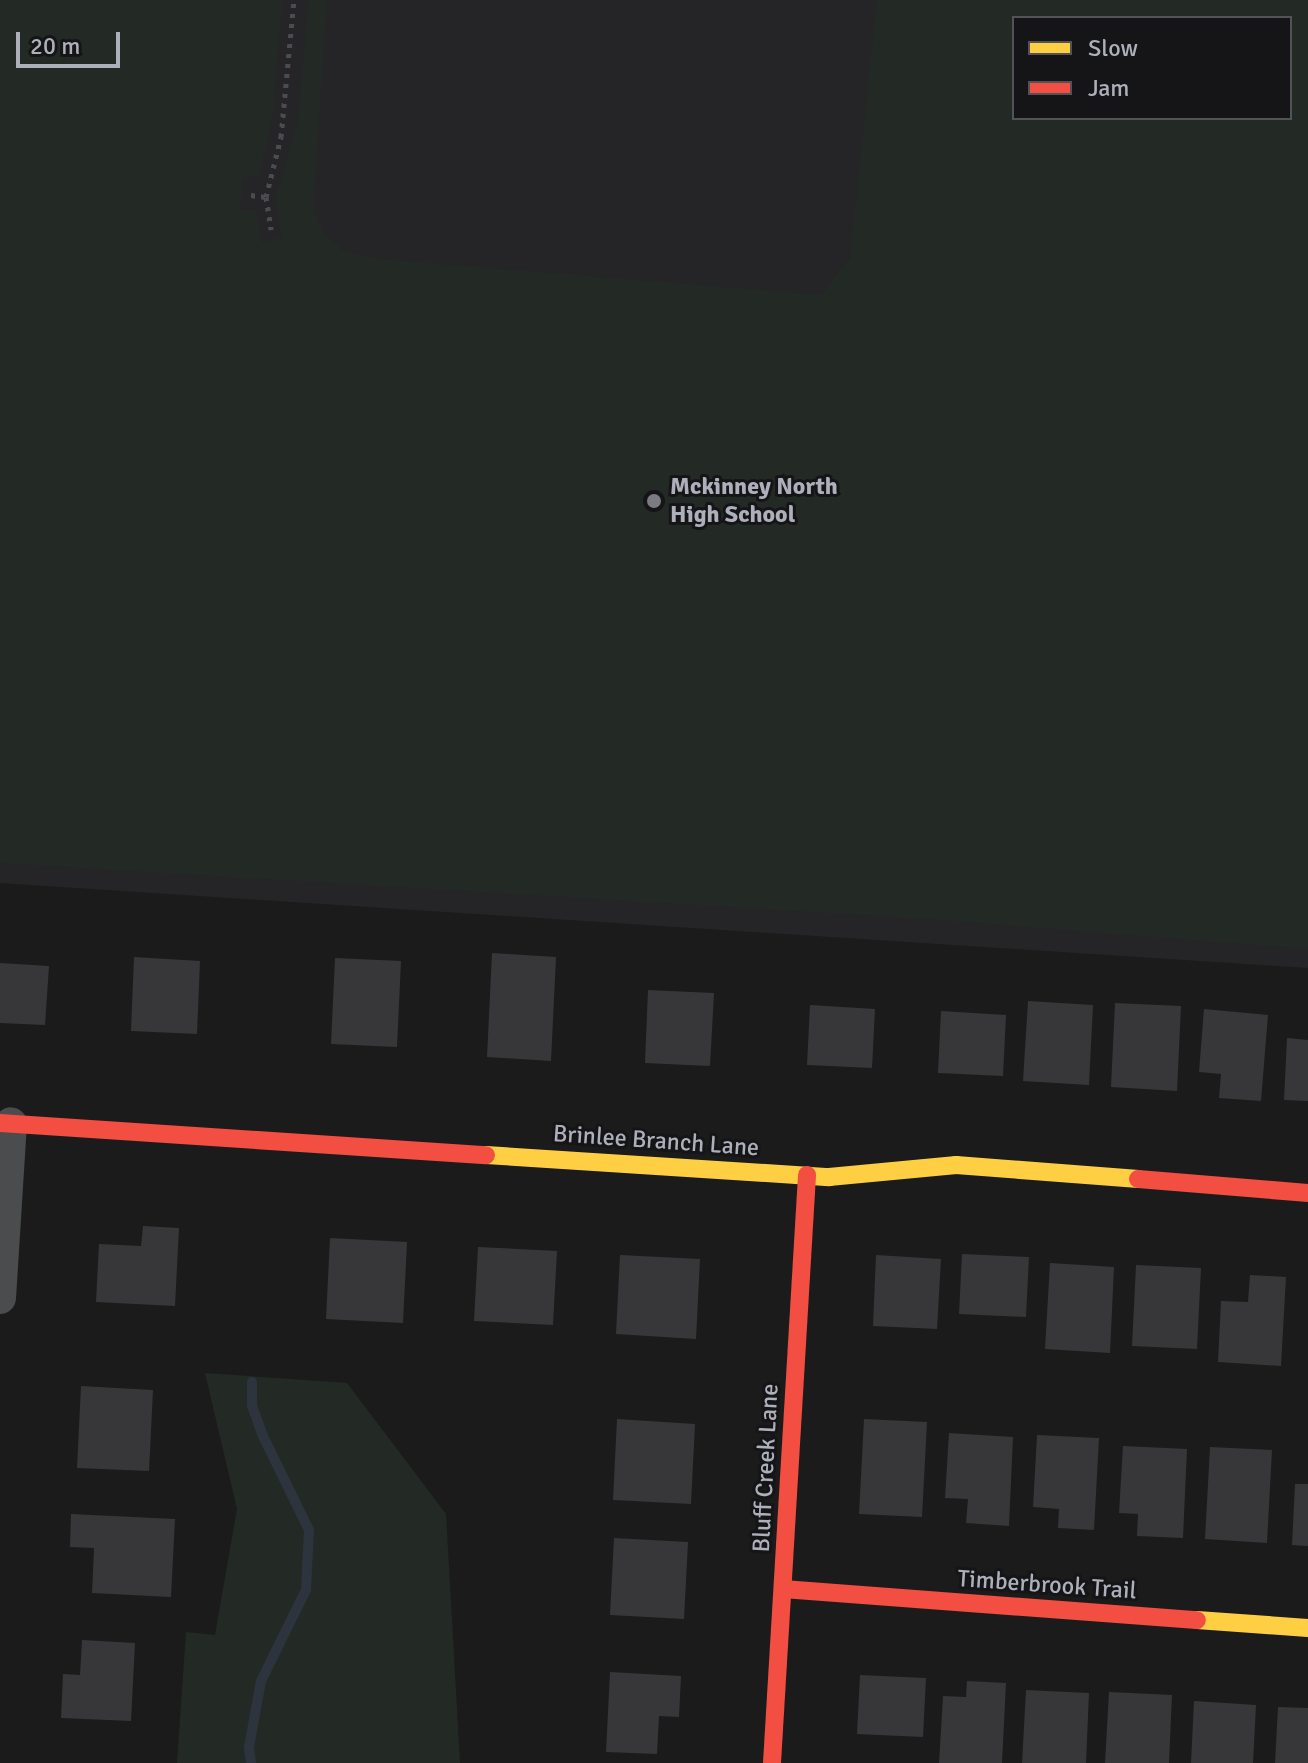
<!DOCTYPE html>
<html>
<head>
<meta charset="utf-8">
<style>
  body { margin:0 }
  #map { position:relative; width:1308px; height:1763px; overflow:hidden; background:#1b1b1b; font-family:Signika,sans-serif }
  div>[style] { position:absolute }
  .built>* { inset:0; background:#252527 }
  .green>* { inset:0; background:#232a25 }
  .stream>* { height:10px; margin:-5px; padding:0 5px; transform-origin:5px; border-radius:5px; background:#2e343d }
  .building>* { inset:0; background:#373739 }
  .path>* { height:5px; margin-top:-2.5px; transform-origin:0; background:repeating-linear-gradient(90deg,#4c4c50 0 4px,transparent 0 10px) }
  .street>* { height:32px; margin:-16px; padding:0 16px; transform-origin:16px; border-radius:16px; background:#4b4c4e }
  .slow>* { height:18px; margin:-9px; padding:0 9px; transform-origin:9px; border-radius:9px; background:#ffcf43 }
  .jam>* { height:18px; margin:-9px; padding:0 9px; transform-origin:9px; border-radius:9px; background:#f24e42 }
  .dots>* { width:22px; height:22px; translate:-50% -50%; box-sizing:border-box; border:4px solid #151517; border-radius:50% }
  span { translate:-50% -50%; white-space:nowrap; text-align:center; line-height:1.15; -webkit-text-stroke:6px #151517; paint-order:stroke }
  .poi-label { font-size:24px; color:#adafbb; font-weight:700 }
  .left { translate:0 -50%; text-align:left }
  .street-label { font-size:24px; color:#adafbb }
  .legend { position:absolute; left:1012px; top:16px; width:280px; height:104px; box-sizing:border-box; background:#151517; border:2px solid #525359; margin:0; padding:10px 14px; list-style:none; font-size:24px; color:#adafbb }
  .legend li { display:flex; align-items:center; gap:16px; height:40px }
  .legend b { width:40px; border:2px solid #525359 }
  .scale { position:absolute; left:16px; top:32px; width:104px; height:36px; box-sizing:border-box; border:4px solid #adafbb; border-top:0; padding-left:10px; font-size:24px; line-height:28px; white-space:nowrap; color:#adafbb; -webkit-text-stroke:6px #151517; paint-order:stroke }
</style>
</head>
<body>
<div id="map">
  <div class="built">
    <div style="clip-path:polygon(evenodd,0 0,1308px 0,1308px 968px,0 883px,0 0,1014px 18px,1290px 18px,1290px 118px,1014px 118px,1014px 18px)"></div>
  </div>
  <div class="green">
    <div style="clip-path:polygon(evenodd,0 0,282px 0,272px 120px,259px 176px,243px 178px,240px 211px,256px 211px,262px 242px,281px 238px,276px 198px,298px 120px,308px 6px,310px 0,327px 0,313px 209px,322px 231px,344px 251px,379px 259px,821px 295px,850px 258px,877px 0,1308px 0,1308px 949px,929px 919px,0 863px,0 0,1014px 18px,1290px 18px,1290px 118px,1014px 118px,1014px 18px)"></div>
    <div style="clip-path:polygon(205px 1373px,347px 1383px,446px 1514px,460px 1763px,177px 1763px,186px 1632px,215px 1635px,237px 1509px)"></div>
  </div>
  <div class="stream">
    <div style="left:251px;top:1763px;width:16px;rotate:-97deg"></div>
    <div style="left:249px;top:1747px;width:67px;rotate:-79.7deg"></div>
    <div style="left:261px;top:1681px;width:102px;rotate:-63.7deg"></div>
    <div style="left:306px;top:1590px;width:60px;rotate:-87.1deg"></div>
    <div style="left:309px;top:1530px;width:105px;rotate:-116.1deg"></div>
    <div style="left:263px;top:1436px;width:32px;rotate:-110deg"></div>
    <div style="left:252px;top:1406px;width:24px;rotate:-90deg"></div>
  </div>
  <div class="building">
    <div style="clip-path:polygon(492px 953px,556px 957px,551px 1061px,487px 1057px)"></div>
    <div style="clip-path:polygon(134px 957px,200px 961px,197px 1034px,131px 1031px)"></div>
    <div style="clip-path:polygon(335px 958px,401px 961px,397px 1047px,331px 1044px)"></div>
    <div style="clip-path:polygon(0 963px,49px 966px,45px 1025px,0 1023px)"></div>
    <div style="clip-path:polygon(648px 990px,714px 993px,710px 1066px,645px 1063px)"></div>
    <div style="clip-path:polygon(1028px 1001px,1093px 1005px,1089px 1085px,1023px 1081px)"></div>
    <div style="clip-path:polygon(1115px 1003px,1181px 1006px,1177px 1091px,1111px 1087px)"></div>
    <div style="clip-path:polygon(810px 1005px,875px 1009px,872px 1068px,807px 1065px)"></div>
    <div style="clip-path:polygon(1204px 1009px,1268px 1015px,1261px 1101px,1219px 1098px,1221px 1074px,1199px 1072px)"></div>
    <div style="clip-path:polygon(941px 1011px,1006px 1015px,1003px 1076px,938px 1073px)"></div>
    <div style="clip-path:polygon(1287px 1038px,1308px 1040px,1308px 1101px,1284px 1100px)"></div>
    <div style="clip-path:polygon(143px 1226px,179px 1228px,175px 1306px,96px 1302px,99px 1244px,141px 1246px)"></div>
    <div style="clip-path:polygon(330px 1238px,407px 1242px,403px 1323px,326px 1319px)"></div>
    <div style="clip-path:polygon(478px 1247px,557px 1251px,553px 1325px,474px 1321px)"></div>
    <div style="clip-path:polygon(962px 1254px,1029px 1257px,1026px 1317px,959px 1314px)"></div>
    <div style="clip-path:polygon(620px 1255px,700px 1259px,696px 1339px,616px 1334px)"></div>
    <div style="clip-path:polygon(876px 1255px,941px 1259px,937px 1329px,873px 1326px)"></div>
    <div style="clip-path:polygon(1050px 1263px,1114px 1267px,1110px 1353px,1045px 1349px)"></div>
    <div style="clip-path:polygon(1136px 1265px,1201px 1268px,1197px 1349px,1132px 1346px)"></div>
    <div style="clip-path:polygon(1250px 1275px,1286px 1277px,1281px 1366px,1218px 1362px,1221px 1301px,1248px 1302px)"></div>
    <div style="clip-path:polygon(81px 1386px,153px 1390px,149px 1471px,77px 1468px)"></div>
    <div style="clip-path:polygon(617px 1419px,695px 1424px,691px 1504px,613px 1500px)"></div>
    <div style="clip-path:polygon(864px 1419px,927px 1422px,922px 1517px,859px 1514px)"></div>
    <div style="clip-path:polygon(949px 1433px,1013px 1437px,1009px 1526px,966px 1523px,968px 1499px,945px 1498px)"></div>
    <div style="clip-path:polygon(1037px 1435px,1099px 1438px,1094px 1530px,1058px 1528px,1059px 1509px,1033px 1507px)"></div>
    <div style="clip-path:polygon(1123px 1446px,1187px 1449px,1183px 1538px,1137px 1536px,1138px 1514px,1119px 1513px)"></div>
    <div style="clip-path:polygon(1210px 1447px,1272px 1450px,1267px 1543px,1205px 1539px)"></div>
    <div style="clip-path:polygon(1295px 1484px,1308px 1484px,1308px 1546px,1292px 1545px)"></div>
    <div style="clip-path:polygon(71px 1514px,175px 1519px,171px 1597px,92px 1593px,94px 1548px,70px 1547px)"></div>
    <div style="clip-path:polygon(614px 1538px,688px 1542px,684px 1619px,610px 1615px)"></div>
    <div style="clip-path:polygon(82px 1640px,135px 1643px,131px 1721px,61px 1718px,63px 1674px,80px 1675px)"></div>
    <div style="clip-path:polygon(610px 1672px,681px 1676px,679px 1717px,659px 1716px,657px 1754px,606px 1752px)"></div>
    <div style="clip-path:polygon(860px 1675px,926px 1678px,923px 1737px,857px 1734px)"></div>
    <div style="clip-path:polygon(967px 1681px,1006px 1683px,1002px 1763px,939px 1763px,943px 1696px,966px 1697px)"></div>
    <div style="clip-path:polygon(1026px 1690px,1089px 1693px,1086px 1763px,1022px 1763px)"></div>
    <div style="clip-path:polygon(1109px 1692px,1172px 1695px,1169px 1763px,1105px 1763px)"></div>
    <div style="clip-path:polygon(1194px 1701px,1256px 1705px,1253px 1763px,1191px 1763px)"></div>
    <div style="clip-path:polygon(1278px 1707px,1308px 1708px,1308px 1763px,1275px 1763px)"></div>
  </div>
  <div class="path">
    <div style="left:251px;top:195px;width:15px;rotate:8deg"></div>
    <div style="left:266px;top:197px;width:62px;rotate:-76deg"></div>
    <div style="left:281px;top:137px;width:138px;rotate:-84.6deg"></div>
    <div style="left:266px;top:197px;width:33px;rotate:81deg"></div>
  </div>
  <div class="street">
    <div style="left:0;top:1298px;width:175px;rotate:-86.4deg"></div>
  </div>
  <div class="slow">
    <div style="left:486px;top:1155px;width:344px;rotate:3.7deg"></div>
    <div style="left:829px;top:1177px;width:128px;rotate:-5.4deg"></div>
    <div style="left:956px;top:1165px;width:183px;rotate:4.4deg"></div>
    <div style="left:1197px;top:1620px;width:111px;rotate:4.1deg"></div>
  </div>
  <div class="jam">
    <div style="left:0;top:1123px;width:487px;rotate:3.8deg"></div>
    <div style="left:1138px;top:1179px;width:171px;rotate:4.7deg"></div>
    <div style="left:783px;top:1589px;width:415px;rotate:4.3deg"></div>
    <div style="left:772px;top:1763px;width:589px;rotate:-86.59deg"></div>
  </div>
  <div class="dots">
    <div style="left:654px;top:501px;background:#7a7b83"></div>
  </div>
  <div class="poi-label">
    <span class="left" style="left:670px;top:501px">Mckinney North<br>High School</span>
  </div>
  <div class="street-label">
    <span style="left:656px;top:1141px;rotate:4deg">Brinlee Branch Lane</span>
    <span style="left:766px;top:1468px;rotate:-87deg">Bluff Creek Lane</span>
    <span style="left:1047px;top:1585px;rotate:4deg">Timberbrook Trail</span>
  </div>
  <ul class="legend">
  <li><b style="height:10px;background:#ffcf43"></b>Slow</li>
  <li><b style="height:10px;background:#f24e42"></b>Jam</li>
  </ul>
  <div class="scale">20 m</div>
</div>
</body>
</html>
